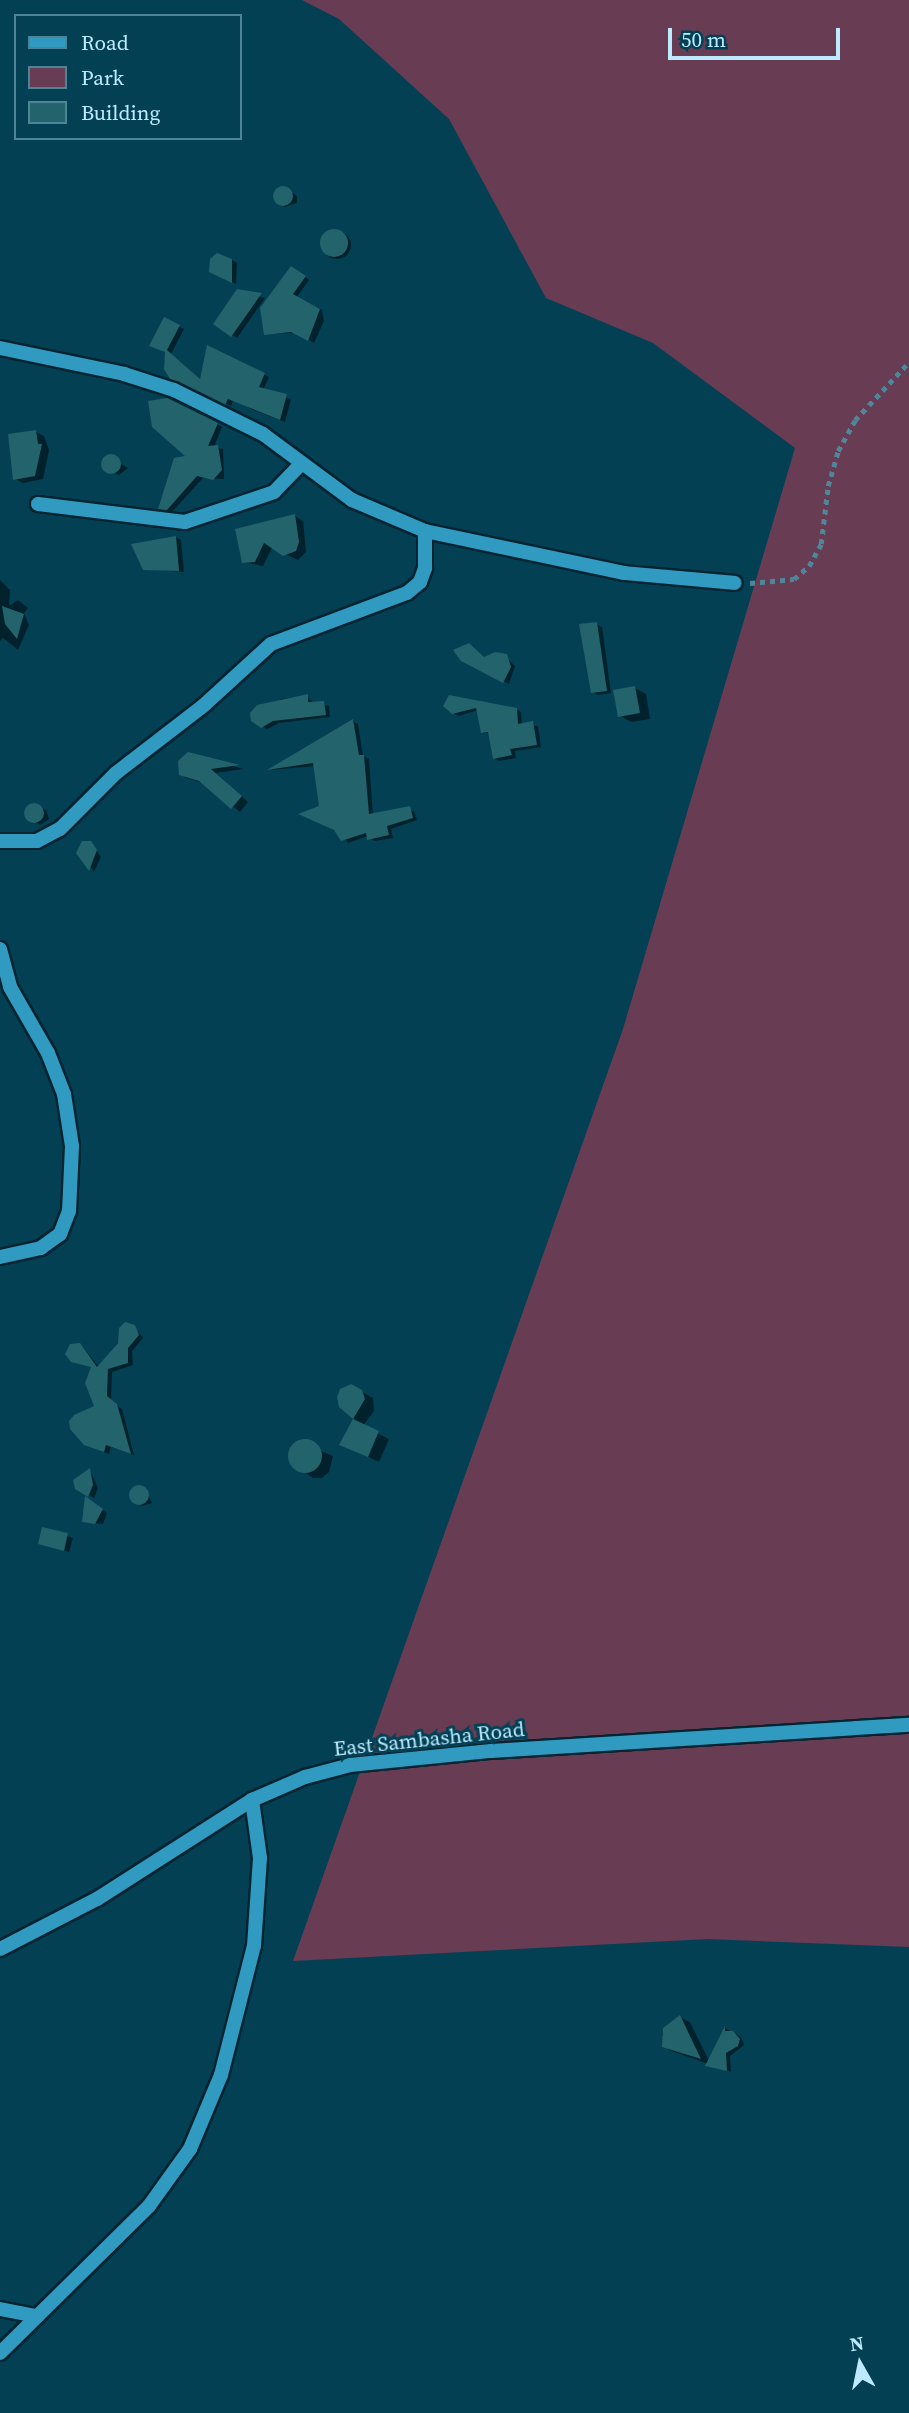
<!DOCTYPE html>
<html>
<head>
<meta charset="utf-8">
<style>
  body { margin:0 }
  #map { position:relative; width:909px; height:2413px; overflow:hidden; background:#034054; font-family:"Source Serif 4",serif }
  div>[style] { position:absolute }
  .green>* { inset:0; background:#683d54 }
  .shadow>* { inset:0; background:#0007 }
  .round { border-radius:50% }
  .building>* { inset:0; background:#22636c }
  .path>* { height:4.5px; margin-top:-2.25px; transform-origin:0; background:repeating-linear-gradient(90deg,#4f869a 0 5px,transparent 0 10px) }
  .roads { filter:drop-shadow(2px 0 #042431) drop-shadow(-2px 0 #042431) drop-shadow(0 2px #042431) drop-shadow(0 -2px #042431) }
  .minor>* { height:14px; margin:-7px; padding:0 7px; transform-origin:7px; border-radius:7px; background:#319ac1 }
  .tertiary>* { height:14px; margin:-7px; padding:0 7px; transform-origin:7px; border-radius:7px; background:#319ac1 }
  span { translate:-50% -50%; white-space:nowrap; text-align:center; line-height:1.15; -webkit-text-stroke:6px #034054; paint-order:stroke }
  .street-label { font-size:21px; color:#bdeaff }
  .legend { position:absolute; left:14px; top:14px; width:228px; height:126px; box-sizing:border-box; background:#034054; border:2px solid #4d8498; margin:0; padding:9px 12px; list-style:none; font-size:21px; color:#bdeaff }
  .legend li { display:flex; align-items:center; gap:14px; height:35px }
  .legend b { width:35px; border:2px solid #4d8498 }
  .north { position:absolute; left:825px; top:2329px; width:70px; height:70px; -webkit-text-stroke:5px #034054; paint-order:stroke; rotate:351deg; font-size:19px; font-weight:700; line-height:28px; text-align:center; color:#bdeaff }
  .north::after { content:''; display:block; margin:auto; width:24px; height:32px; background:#bdeaff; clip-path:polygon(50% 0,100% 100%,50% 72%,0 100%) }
  .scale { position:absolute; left:668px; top:28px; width:172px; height:32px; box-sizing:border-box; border:4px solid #bdeaff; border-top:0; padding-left:9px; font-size:21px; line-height:24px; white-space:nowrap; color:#bdeaff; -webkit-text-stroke:5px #034054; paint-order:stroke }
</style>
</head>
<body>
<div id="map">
  <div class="green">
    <div style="clip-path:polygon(302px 0,909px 0,909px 1947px,708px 1939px,293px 1961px,623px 1029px,795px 448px,653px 343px,546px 298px,449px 119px,339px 19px)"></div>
  </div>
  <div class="shadow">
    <div style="clip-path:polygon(286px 188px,297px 196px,297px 203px,284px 207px,275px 194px)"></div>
    <div class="round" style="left:323px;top:231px;width:28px;height:28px"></div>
    <div style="clip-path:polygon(232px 260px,237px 263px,236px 284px,211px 271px)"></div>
    <div style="clip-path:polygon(297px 271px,309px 280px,297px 297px,322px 310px,324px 321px,314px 343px,297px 333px,266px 334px)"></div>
    <div style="clip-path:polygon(238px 291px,265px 298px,237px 338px,215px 324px)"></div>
    <div style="clip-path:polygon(165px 319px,184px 329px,171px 354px,201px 380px,208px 347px,269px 377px,263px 390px,291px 399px,285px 422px,253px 410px,235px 395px,231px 406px,177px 381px,166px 369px)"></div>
    <div style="clip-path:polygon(217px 424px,222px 427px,214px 447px,223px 449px,224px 479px,203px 478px,172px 512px,160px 508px)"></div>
    <div style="clip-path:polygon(36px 432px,44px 436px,49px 450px,43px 479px,23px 483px,15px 479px)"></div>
    <div style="clip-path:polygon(109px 457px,115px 460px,128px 468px,119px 475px,104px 469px,102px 461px)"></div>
    <div style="clip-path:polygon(295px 516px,303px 521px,306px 552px,298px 560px,272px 548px,263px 566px,243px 562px,237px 530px)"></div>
    <div style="clip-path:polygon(176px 537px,181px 540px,184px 572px,145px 569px)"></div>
    <div style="clip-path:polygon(0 580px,10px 590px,9px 606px,18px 600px,28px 608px,24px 613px,29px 625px,18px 650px,3px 638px,0 641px)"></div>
    <div style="clip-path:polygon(596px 624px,602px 627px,611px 693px,598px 695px,593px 692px)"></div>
    <div style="clip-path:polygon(505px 656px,515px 666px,509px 684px,462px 659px)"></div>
    <div style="clip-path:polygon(635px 688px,646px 694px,650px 719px,631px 722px,620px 716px)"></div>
    <div style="clip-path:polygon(307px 696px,313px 703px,329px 706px,330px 717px,279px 723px,267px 729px,262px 726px,281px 705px,280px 699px)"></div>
    <div style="clip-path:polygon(450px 697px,516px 709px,521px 712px,522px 725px,538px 726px,541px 747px,515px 751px,516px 758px,499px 761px,494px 758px,490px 734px,482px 732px,479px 710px,458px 716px,447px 709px)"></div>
    <div style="clip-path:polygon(353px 721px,358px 724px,363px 756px,369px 759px,373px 815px,414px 811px,417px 820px,391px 829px,393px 838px,374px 841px,368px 836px,348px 843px,321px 807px,315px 766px,271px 770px)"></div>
    <div style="clip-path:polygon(189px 754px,244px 769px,216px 773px,248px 802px,240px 812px,205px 784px,184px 777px)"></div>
    <div style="clip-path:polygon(35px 805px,46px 810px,49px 819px,40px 825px,24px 814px)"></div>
    <div style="clip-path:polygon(93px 845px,101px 857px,94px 872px,78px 850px)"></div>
    <div style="clip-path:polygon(132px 1324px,143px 1338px,132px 1351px,133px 1365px,112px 1372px,111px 1401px,122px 1409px,134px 1455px,111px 1447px,109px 1454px,85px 1444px,97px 1407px,92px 1367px,82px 1346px,99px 1367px)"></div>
    <div style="clip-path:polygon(351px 1386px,373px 1398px,374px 1411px,363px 1426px,389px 1439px,379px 1462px,342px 1444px,355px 1419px,341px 1406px)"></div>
    <div style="clip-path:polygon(300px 1442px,333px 1456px,329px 1472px,322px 1478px,313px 1478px,290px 1462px,290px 1452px)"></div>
    <div style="clip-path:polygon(90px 1470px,98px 1488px,94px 1498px,76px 1488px,77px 1477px)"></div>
    <div style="clip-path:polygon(144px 1487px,152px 1503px,142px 1506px,132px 1492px)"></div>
    <div style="clip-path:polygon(90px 1501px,107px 1513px,103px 1524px,84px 1522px)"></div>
    <div style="clip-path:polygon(43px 1529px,73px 1538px,69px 1552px,40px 1543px)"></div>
    <div style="clip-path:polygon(680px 2017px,690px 2022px,709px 2061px,725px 2028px,741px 2037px,744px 2045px,730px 2056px,731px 2072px,669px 2050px,662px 2034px)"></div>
  </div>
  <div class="building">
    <div class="round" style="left:273px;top:186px;width:20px;height:20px"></div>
    <div class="round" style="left:320px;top:229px;width:28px;height:28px"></div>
    <div style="clip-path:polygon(217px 253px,232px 259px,232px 283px,209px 272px,210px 259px)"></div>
    <div style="clip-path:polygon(291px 266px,306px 276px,293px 294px,320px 309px,308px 341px,291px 332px,264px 335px,260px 308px)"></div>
    <div style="clip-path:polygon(237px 289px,262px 293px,231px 337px,213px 324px)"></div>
    <div style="clip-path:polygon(164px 317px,180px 325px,167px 350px,200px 379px,207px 345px,265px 373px,259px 387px,287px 394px,280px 420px,228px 399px,225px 405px,170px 379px,164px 369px,165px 352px,149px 346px)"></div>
    <div style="clip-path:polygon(167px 398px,218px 423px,208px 446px,218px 445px,222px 470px,213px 480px,197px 476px,167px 510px,158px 509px,174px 458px,185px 456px,152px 427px,148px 401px)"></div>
    <div style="clip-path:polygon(36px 430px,38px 444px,42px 444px,35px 476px,13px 480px,8px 434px)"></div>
    <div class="round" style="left:101px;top:454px;width:20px;height:20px"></div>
    <div style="clip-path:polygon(295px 514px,299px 542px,296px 551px,283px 556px,264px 543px,255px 562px,242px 563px,235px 529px)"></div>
    <div style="clip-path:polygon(176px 536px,179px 571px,143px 570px,131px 544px)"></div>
    <div style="clip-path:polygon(2px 606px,24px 614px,17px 639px,5px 624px)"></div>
    <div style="clip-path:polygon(597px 622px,607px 691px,591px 693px,579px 624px)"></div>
    <div style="clip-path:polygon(469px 643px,484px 657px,495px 652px,507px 654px,511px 667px,503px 683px,461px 661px,453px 650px)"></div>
    <div style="clip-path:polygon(635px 686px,640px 713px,618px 717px,613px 690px)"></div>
    <div style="clip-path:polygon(308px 694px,308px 702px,324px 701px,326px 715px,273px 721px,261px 728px,251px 721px,250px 713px,257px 705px)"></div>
    <div style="clip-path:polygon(449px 695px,517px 708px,518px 724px,533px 721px,537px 745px,510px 749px,512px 755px,493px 759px,488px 732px,481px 733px,476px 708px,452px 714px,443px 706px)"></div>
    <div style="clip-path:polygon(353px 719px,359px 755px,364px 755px,369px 814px,410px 806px,413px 818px,387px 826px,389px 835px,367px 840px,366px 833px,341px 841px,334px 830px,298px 814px,319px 806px,313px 763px,267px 770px)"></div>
    <div style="clip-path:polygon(188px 752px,240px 765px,211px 769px,242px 796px,231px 809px,199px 781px,179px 775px,178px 761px)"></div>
    <div class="round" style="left:24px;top:803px;width:20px;height:20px"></div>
    <div style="clip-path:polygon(82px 841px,91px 841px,97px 850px,89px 871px,76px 853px)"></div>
    <div style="clip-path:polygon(125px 1322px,135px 1325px,139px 1335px,128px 1348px,128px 1363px,108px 1369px,107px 1396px,117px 1404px,131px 1454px,106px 1445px,104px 1452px,84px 1445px,70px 1429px,69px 1421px,74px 1415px,94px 1406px,85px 1383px,91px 1367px,71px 1362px,65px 1354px,70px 1344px,80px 1343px,97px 1367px,118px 1343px,119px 1328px)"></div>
    <div style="clip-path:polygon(351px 1384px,362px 1390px,365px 1399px,353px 1419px,379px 1431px,368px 1457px,339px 1445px,353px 1419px,339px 1407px,337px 1397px,340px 1389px)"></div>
    <div class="round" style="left:288px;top:1439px;width:34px;height:34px"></div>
    <div style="clip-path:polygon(90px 1468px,93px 1485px,88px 1497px,75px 1489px,73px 1480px)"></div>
    <div class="round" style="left:129px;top:1485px;width:20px;height:20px"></div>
    <div style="clip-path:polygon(85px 1496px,103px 1509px,95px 1524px,82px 1522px)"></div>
    <div style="clip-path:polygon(42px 1527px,68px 1533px,64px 1551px,38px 1544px)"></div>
    <div style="clip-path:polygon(680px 2015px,701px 2059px,662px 2047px,663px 2028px)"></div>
    <div style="clip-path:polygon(725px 2026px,725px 2031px,733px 2031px,740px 2039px,738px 2046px,726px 2053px,727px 2071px,705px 2066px)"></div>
  </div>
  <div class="path">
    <div style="left:750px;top:583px;width:44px;rotate:-5.2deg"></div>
    <div style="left:794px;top:579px;width:20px;rotate:-41deg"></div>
    <div style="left:809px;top:566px;width:25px;rotate:-61deg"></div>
    <div style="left:821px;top:544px;width:58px;rotate:-83.1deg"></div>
    <div style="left:828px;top:486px;width:36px;rotate:-74deg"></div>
    <div style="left:838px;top:451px;width:35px;rotate:-61deg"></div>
    <div style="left:855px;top:420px;width:79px;rotate:-47deg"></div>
  </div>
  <div class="roads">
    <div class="minor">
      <div style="left:0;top:348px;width:127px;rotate:11.8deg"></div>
      <div style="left:124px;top:374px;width:52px;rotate:17.7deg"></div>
      <div style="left:174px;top:390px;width:99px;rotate:26.3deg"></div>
      <div style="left:263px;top:434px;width:111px;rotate:36.6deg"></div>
      <div style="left:352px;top:500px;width:79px;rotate:23deg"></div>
      <div style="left:425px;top:531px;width:203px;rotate:11.9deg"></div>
      <div style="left:624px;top:573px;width:111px;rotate:5.1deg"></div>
      <div style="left:38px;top:504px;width:148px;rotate:7deg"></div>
      <div style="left:185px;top:522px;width:94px;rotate:-18.6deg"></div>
      <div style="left:274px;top:492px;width:40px;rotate:-46deg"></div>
      <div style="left:0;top:841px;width:37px"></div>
      <div style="left:37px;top:841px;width:26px;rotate:-28deg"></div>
      <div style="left:60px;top:829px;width:79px;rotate:-45deg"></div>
      <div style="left:116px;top:773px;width:110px;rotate:-37.6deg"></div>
      <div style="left:203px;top:706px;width:92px;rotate:-42.4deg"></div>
      <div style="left:271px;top:644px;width:145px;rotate:-20.6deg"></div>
      <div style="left:407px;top:593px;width:17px;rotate:-40deg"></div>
      <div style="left:420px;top:582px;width:15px;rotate:-70deg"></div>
      <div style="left:425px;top:568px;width:37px;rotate:-90deg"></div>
      <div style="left:0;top:949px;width:39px;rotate:75deg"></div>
      <div style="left:10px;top:987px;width:76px;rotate:60.1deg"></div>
      <div style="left:48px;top:1053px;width:44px;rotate:68.7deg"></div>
      <div style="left:64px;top:1094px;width:53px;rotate:81.3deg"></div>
      <div style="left:72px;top:1146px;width:65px;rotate:92.6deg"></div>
      <div style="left:69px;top:1211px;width:25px;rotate:111deg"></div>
      <div style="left:60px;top:1234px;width:24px;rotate:144deg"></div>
      <div style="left:41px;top:1248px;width:42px;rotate:167.6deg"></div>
      <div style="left:0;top:2309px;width:38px;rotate:11deg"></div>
      <div style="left:0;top:2353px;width:209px;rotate:-44.6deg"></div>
      <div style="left:149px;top:2206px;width:70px;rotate:-54.3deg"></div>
      <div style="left:190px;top:2149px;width:80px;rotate:-67.3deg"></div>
      <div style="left:221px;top:2075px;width:133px;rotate:-75.7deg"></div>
      <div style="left:254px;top:1946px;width:88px;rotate:-86.1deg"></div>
      <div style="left:260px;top:1858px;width:59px;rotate:-97.9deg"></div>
    </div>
    <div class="tertiary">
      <div style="left:0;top:1949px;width:109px;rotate:-27.3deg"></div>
      <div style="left:97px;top:1899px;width:184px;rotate:-32.6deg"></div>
      <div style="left:252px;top:1800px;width:58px;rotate:-23.5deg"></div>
      <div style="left:305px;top:1777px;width:47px;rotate:-14.9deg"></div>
      <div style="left:350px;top:1765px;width:142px;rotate:-5.7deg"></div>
      <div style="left:491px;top:1751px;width:419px;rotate:-3.6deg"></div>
    </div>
  </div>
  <div class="street-label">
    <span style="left:429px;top:1739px;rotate:-6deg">East Sambasha Road</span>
  </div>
  <ul class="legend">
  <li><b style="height:9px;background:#319ac1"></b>Road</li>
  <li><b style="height:19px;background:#683d54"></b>Park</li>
  <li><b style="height:19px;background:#22636c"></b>Building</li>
  </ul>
  <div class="north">N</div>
  <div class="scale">50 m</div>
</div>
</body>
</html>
